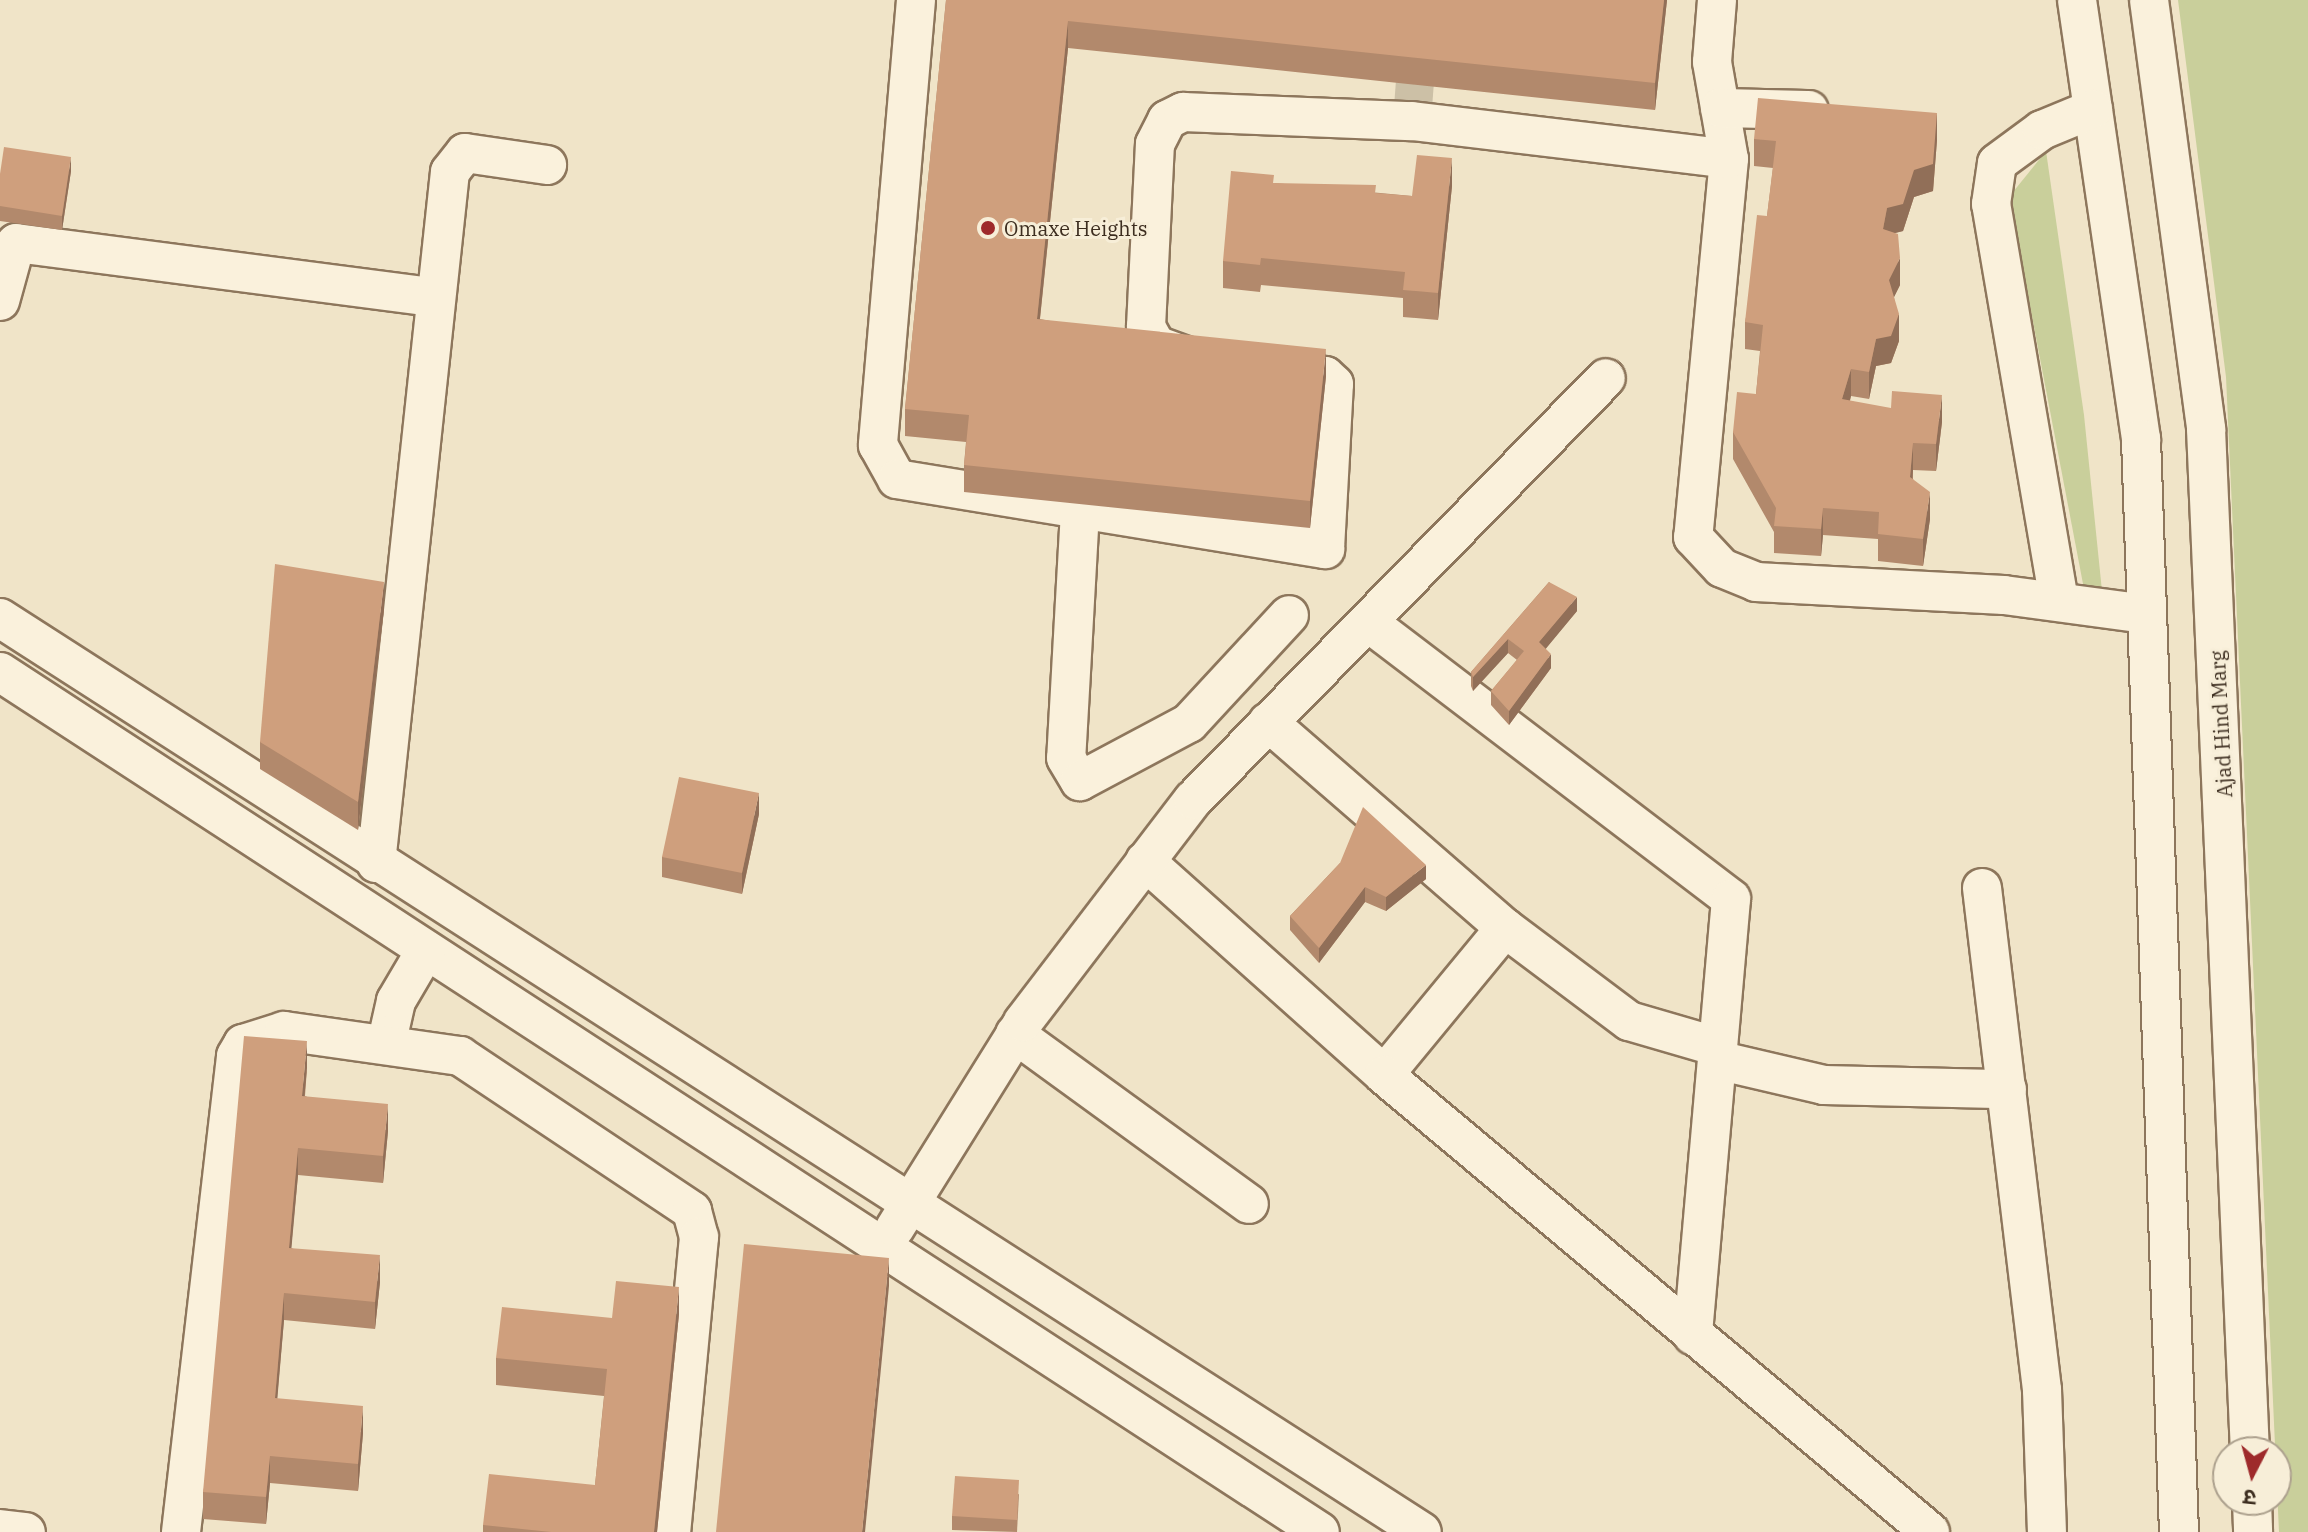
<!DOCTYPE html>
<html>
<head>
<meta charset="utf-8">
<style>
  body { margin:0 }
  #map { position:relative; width:2308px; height:1532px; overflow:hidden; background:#f0e4c8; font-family:"IBM Plex Serif","Noto Sans Devanagari",serif }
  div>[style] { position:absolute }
  .green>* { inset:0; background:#c9cf9b }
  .minor-tunnel>* { height:38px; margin-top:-19px; transform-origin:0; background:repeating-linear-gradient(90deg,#ccc0a6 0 38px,transparent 0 57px) }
  .roads { filter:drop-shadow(2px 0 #8d765c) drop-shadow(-2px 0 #8d765c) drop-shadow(0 2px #8d765c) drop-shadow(0 -2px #8d765c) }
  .minor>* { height:38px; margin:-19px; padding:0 19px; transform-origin:19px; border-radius:19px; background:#faf1dc }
  .wall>* { inset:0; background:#b2896c }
  .shaded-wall>* { inset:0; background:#916f58 }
  .building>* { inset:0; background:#cf9f7d }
  .dots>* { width:22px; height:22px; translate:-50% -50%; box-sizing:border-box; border:4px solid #f7eed8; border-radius:50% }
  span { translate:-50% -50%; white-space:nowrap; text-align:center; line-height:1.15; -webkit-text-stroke:6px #f7eed8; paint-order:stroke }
  .poi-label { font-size:20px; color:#3d2e20 }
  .left { translate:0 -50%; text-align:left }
  .street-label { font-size:20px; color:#3d2e20 }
  .north { position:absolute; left:2212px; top:1436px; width:80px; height:80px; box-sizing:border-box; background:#f7eed8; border:2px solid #ada18e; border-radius:50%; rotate:186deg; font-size:22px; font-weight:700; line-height:32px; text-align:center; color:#3d2e20 }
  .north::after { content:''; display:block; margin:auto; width:28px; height:36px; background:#9e2a2b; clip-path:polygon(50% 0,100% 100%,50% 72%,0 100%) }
</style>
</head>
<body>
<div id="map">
  <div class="green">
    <div style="clip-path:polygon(2178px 0,2308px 0,2308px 1532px,2279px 1532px,2226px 377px)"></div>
    <div style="clip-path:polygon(2046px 151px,2084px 415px,2102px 591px,2084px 589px,2013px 217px,2013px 192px)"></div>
  </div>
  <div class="minor-tunnel">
    <div style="left:1412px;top:121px;width:121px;rotate:-85.7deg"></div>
  </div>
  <div class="roads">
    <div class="minor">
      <div style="left:916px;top:0;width:447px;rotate:94.9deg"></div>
      <div style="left:878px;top:445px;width:39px;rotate:61deg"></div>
      <div style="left:897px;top:479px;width:434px;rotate:9.3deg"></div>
      <div style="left:1325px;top:549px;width:165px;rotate:-86.9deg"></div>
      <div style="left:1334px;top:384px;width:12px;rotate:-138deg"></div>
      <div style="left:1325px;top:376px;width:52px;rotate:-171.1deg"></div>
      <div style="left:1717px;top:0;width:62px;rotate:94.6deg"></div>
      <div style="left:1712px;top:62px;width:98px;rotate:80.1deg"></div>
      <div style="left:1729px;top:159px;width:380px;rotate:95.4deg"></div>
      <div style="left:1693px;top:537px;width:42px;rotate:46.9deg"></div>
      <div style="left:1722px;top:568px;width:37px;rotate:22deg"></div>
      <div style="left:1756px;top:582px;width:248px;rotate:3deg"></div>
      <div style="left:2004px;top:595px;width:144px;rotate:7.6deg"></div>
      <div style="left:2077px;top:0;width:444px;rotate:81.7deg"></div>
      <div style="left:2141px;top:439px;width:1094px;rotate:88.01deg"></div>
      <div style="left:2149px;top:0;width:433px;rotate:82.4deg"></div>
      <div style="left:2206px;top:429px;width:1024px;rotate:87.54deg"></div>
      <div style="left:1720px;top:108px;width:89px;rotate:1.3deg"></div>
      <div style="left:0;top:301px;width:60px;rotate:-74.6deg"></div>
      <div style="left:16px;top:243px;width:421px;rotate:7.4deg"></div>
      <div style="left:1189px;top:357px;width:35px;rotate:-160deg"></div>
      <div style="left:1156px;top:345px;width:21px;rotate:-119deg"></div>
      <div style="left:1146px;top:327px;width:183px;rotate:-87.2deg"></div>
      <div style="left:1155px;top:144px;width:27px;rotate:-63deg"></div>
      <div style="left:1167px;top:120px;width:18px;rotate:-27deg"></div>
      <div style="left:1183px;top:112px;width:229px;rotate:2.3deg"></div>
      <div style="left:1412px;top:121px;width:319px;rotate:6.8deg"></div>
      <div style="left:1080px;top:511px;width:247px;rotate:93.2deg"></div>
      <div style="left:1066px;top:758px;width:27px;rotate:59deg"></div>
      <div style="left:1080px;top:781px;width:123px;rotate:-28deg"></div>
      <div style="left:1189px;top:723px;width:147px;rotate:-47.2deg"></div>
      <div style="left:2059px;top:601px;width:403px;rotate:-99.7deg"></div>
      <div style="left:1991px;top:204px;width:41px;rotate:-81.7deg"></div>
      <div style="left:1997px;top:163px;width:56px;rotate:-36.3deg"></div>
      <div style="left:2042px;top:130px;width:55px;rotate:-22.4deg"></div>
      <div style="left:0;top:618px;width:1690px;rotate:32.73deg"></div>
      <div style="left:1369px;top:623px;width:455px;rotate:37.3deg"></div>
      <div style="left:1731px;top:899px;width:438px;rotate:95deg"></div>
      <div style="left:0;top:672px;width:1575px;rotate:33.08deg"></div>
      <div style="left:1268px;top:722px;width:314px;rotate:41deg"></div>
      <div style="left:1505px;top:928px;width:190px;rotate:129.5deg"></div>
      <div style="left:1145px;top:861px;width:321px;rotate:41.8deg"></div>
      <div style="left:1384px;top:1075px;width:712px;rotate:39.93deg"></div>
      <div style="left:376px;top:863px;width:695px;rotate:-83.89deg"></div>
      <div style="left:450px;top:172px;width:24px;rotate:-52deg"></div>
      <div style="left:465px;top:153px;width:83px;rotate:8.3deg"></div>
      <div style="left:1982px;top:888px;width:506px;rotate:83.18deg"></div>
      <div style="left:2042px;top:1390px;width:142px;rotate:88deg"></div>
      <div style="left:1505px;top:928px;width:155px;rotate:36.9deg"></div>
      <div style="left:1629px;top:1021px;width:93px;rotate:16.3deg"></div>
      <div style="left:1015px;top:1034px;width:289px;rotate:36deg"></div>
      <div style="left:387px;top:1041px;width:41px;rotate:-77.3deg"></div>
      <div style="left:396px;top:1001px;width:59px;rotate:-59.5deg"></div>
      <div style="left:1717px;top:1060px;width:110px;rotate:13.2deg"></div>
      <div style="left:1824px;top:1085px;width:183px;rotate:1.3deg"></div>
      <div style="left:895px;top:1228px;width:243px;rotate:-58.1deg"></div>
      <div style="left:1023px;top:1022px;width:280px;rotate:-52.6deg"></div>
      <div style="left:1193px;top:800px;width:590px;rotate:-45.62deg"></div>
      <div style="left:2252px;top:1500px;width:32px;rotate:88deg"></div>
      <div style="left:0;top:1529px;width:26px;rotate:7deg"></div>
      <div style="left:181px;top:1532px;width:479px;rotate:-83.4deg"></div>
      <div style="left:236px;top:1056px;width:14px;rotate:-60deg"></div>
      <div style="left:243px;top:1044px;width:43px;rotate:-17.6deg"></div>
      <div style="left:284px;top:1031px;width:178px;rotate:8.1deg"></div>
      <div style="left:460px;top:1056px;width:279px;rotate:33.7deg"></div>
      <div style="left:692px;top:1211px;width:27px;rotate:75deg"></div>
      <div style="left:699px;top:1237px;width:296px;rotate:95.4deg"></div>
    </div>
  </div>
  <div class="wall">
    <div style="clip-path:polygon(946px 0,1667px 0,1655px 110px,1068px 48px,1040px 319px,1326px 376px,1310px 528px,964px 492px,964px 465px,966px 442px,905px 436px,905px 409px)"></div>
    <div style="clip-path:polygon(1754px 139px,1937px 140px,1933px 191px,1914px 197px,1903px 231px,1895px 233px,1900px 285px,1894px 297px,1899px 341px,1891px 363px,1876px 366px,1869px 399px,1851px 396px,1850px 401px,1942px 422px,1936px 471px,1913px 470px,1913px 479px,1930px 519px,1923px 566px,1878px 561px,1878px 539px,1823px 535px,1821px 556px,1774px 553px,1774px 532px,1733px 459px,1733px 432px,1756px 394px,1760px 351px,1745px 349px,1745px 322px,1767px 216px,1773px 168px,1754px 166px)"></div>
    <div style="clip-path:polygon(71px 171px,62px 230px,0 221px,0 174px)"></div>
    <div style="clip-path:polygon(1274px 183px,1412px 196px,1452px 186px,1438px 320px,1403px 317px,1403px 298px,1261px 285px,1260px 292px,1223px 288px,1223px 261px)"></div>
    <div style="clip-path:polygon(1549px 582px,1577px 611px,1545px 649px,1551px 668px,1509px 725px,1491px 705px,1491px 691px,1517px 660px,1508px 653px,1473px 691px,1471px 686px,1471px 672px)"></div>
    <div style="clip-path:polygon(384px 609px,358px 830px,260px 769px,260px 742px)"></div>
    <div style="clip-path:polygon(759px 814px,742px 894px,662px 877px,662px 857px)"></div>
    <div style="clip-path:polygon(1340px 863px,1426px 879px,1386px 911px,1365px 902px,1319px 963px,1290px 930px,1290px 916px)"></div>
    <div style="clip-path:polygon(307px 1068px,305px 1096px,388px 1131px,383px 1183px,298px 1175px,291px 1248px,380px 1282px,375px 1329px,284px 1320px,277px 1399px,363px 1433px,358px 1491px,270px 1483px,266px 1524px,203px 1519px,203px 1492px)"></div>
    <div style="clip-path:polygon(679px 1314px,657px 1532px,483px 1532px,483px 1525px,595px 1485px,604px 1396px,496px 1385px,496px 1358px,612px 1318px)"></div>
    <div style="clip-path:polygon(1019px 1494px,1017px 1532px,952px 1530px,952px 1516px)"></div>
  </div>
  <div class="shaded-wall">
    <div style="clip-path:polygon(1664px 0,1667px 0,1655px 110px,1655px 83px)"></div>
    <div style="clip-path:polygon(1068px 21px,1068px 48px,1037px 346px,1037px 319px)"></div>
    <div style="clip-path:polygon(1937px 113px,1937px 140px,1933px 191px,1914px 197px,1903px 231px,1887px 235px,1883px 229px,1887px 208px,1914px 170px)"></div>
    <div style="clip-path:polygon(71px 157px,71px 171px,62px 230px,62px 216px)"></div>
    <div style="clip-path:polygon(1452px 158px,1452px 186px,1438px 320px,1438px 293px)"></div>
    <div style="clip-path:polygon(1900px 258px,1900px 285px,1889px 307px,1889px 280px)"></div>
    <div style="clip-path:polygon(1899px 314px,1899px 341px,1891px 363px,1876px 366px,1869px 399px,1869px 372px,1876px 339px)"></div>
    <div style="clip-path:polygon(1326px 349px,1326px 376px,1310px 528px,1310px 501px)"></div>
    <div style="clip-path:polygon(1851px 369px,1851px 396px,1842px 426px,1842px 399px)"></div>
    <div style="clip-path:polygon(1942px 395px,1942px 422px,1936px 471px,1936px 444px)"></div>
    <div style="clip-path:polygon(1913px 443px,1913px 470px,1910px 504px,1910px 477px)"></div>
    <div style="clip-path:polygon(1930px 492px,1930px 519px,1923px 566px,1923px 539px)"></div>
    <div style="clip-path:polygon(1823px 508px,1823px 535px,1821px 556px,1821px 529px)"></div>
    <div style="clip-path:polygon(384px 582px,384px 609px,358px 830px,358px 802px)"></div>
    <div style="clip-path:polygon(1577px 597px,1577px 611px,1539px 657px,1539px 642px)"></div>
    <div style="clip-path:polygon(1508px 639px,1508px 653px,1473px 691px,1473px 677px)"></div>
    <div style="clip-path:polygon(1551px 654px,1551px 668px,1509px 725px,1509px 711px)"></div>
    <div style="clip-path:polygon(759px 793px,759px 814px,742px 894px,742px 873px)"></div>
    <div style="clip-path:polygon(1426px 865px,1426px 879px,1386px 911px,1386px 897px)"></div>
    <div style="clip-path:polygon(1365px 887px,1365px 902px,1319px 963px,1319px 948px)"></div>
    <div style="clip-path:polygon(307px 1041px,307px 1068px,302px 1123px,302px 1096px)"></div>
    <div style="clip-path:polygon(388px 1104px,388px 1131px,383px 1183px,383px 1156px)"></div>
    <div style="clip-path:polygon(298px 1148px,298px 1175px,289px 1275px,289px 1248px)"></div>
    <div style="clip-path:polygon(380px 1255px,380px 1282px,375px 1329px,375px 1302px)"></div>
    <div style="clip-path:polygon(889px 1258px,889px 1286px,865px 1532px,862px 1532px)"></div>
    <div style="clip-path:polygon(679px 1287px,679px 1314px,657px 1532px,654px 1532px)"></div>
    <div style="clip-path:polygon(284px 1293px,284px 1320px,275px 1426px,275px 1398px)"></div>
    <div style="clip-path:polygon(363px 1406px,363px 1433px,358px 1491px,358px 1464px)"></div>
    <div style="clip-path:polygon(270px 1456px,270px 1483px,266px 1524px,266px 1497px)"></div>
  </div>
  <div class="building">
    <div style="clip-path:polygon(946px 0,1664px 0,1655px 83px,1068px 21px,1037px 319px,1326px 349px,1310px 501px,964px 465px,969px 415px,905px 409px)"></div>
    <div style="clip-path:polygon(1758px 98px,1937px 113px,1933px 164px,1914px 170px,1903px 204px,1887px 208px,1883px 229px,1898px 234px,1900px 258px,1889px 280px,1899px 314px,1891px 336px,1876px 339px,1869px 372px,1851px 369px,1842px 399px,1891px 408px,1892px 391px,1942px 395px,1936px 444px,1913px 443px,1910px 477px,1930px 492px,1923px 539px,1878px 534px,1879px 512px,1823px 508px,1821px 529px,1774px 526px,1776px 508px,1733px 432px,1737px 392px,1756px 394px,1763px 325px,1745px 322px,1757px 215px,1767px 216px,1776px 141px,1754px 139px)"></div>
    <div style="clip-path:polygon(4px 147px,71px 157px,62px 216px,0 206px,0 174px)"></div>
    <div style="clip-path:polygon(1417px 155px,1452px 158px,1438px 293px,1403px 290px,1405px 272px,1261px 258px,1260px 265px,1223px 261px,1231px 171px,1274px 175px,1273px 183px,1376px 185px,1375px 193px,1412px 196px)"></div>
    <div style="clip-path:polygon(275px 564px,384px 582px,358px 802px,260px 742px)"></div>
    <div style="clip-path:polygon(1549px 582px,1577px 597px,1539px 642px,1551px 654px,1509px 711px,1491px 691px,1524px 651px,1508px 639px,1473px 677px,1471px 672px)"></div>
    <div style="clip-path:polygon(679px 777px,759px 793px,742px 873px,662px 857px)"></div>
    <div style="clip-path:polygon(1363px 807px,1426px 865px,1386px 897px,1365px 887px,1319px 948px,1290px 916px,1340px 863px)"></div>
    <div style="clip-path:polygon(244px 1036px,307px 1041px,302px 1096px,388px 1104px,383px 1156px,298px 1148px,289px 1248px,380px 1255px,375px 1302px,284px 1293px,275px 1398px,363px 1406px,358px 1464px,270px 1456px,266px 1497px,203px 1492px)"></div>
    <div style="clip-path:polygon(744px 1244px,889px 1258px,862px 1532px,716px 1532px)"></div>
    <div style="clip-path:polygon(616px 1281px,679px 1287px,654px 1532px,551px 1532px,483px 1525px,489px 1474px,595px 1485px,607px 1369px,496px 1358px,502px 1307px,612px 1318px)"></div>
    <div style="clip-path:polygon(955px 1476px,1019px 1480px,1017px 1520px,952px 1516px)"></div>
  </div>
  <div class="dots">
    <div style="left:988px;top:228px;background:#9e2a2b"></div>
  </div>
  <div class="poi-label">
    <span class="left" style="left:1004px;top:228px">Omaxe Heights</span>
  </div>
  <div class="street-label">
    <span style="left:2221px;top:724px;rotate:-93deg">Ajad Hind Marg</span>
  </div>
  <div class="north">उ</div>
</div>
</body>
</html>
